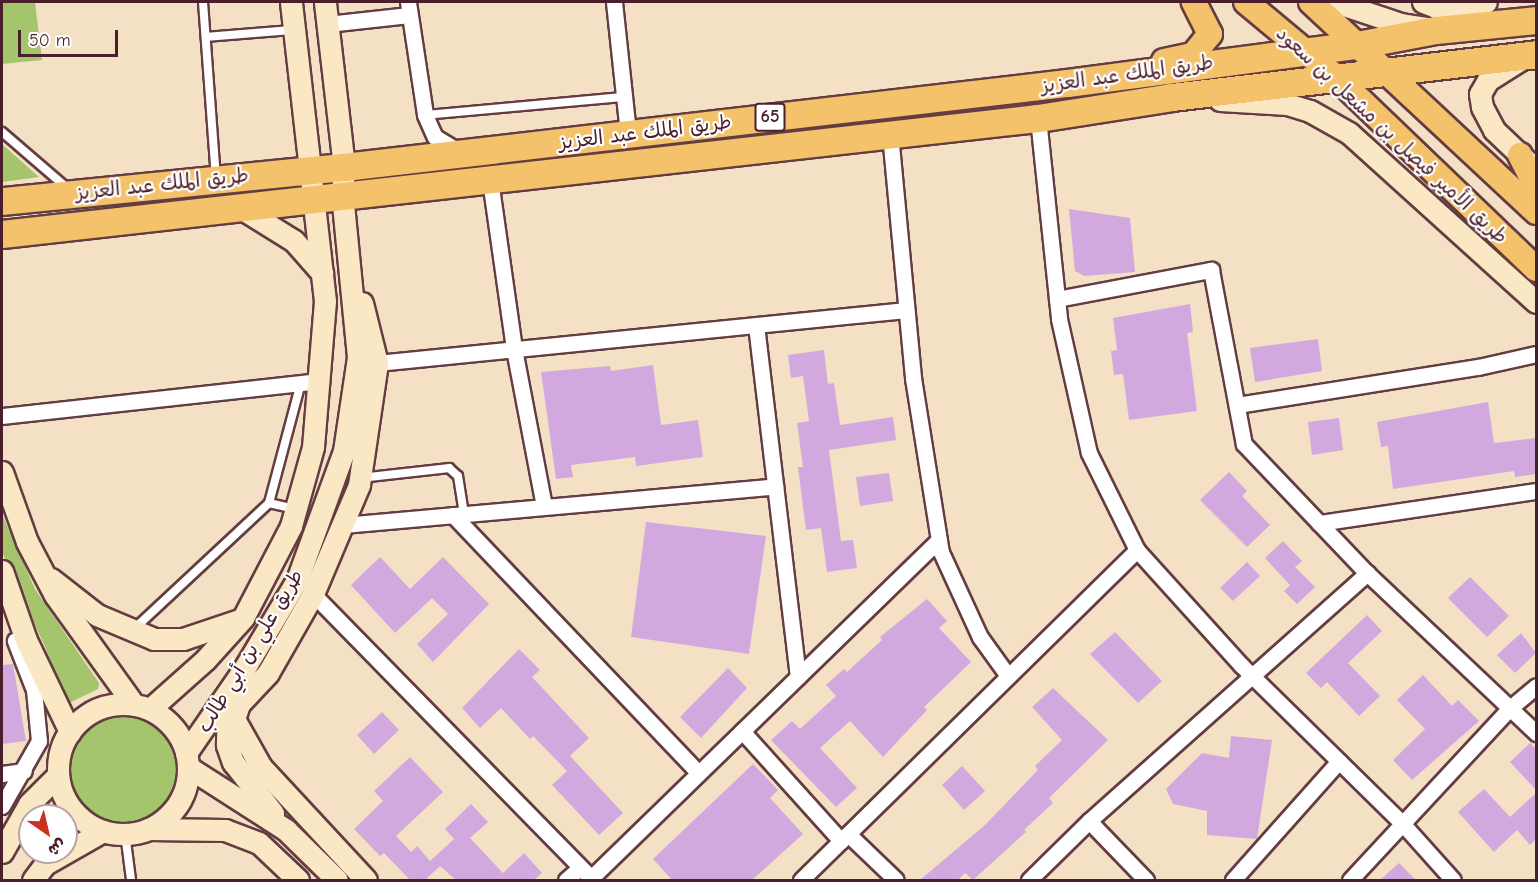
<!DOCTYPE html>
<html>
<head>
<meta charset="utf-8">
<style>
  body { margin:0 }
  #map { position:relative; width:1538px; height:882px; overflow:hidden; background:#f4e0c5; font-family:"Comic Neue","Playpen Sans Arabic",sans-serif }
  div>[style] { position:absolute }
  .green>* { inset:0; background:#a5c56d }
  .round { border-radius:50% }
  .building>* { inset:0; background:#d2a9df }
  .roads { filter:drop-shadow(2px 0 #643c42) drop-shadow(-2px 0 #643c42) drop-shadow(0 2px #643c42) drop-shadow(0 -2px #643c42) }
  .lane>* { height:8px; margin:-4px; padding:0 4px; transform-origin:4px; border-radius:4px; background:#fff }
  .street>* { height:15px; margin:-7.5px; padding:0 7.5px; transform-origin:7.5px; border-radius:7.5px; background:#fff }
  .secondary>* { height:21px; margin:-10.5px; padding:0 10.5px; transform-origin:10.5px; border-radius:10.5px; background:#fae7c3 }
  .secondary>.ring { margin:-10.5px; padding:0; box-sizing:content-box; background:none; border:21px solid #fae7c3; border-radius:50% }
  .primary>* { height:24px; margin:-12px; padding:0 12px; transform-origin:12px; border-radius:12px; background:#f3c26a }
  .highway>* { height:27px; margin:-13.5px; padding:0 13.5px; transform-origin:13.5px; border-radius:13.5px; background:#f3c26a }
  span { translate:-50% -50%; white-space:nowrap; text-align:center; line-height:1.15; -webkit-text-stroke:4.5px #fff; paint-order:stroke }
  .shield-label span { padding:2px 4px; background:#fff; border:2px solid; border-radius:4px; -webkit-text-stroke-width:0 }
  .shield-label { font-size:18px; color:#4a1f2b; font-weight:700 }
  .street-label { font-size:20px; color:#4a1f2b }
  .frame { position:absolute; inset:0; border:3px solid #4a1f2b; pointer-events:none }
  .north { position:absolute; left:18px; top:804px; width:60px; height:60px; box-sizing:border-box; background:#fff; border:2px solid #b7a5aa; border-radius:50%; rotate:146deg; font-size:16px; font-weight:700; line-height:24px; text-align:center; color:#4a1f2b }
  .north::after { content:''; display:block; margin:auto; width:21px; height:27px; background:#c8321e; clip-path:polygon(50% 0,100% 100%,50% 72%,0 100%) }
  .scale { position:absolute; left:18px; top:30px; width:100px; height:27px; box-sizing:border-box; border:3px solid #4a1f2b; border-top:0; padding-left:8px; font-size:18px; line-height:21px; white-space:nowrap; color:#4a1f2b; -webkit-text-stroke:4px #fff; paint-order:stroke }
</style>
</head>
<body>
<div id="map">
  <div class="green">
    <div style="clip-path:polygon(2px 2px,35px 2px,42px 60px,2px 64px)"></div>
    <div style="clip-path:polygon(2px 144px,39px 177px,2px 182px)"></div>
    <div style="clip-path:polygon(2px 514px,35px 589px,99px 683px,98px 689px,65px 705px,46px 649px,2px 552px)"></div>
    <div class="round" style="left:67px;top:714px;width:112px;height:112px"></div>
  </div>
  <div class="building">
    <div style="clip-path:polygon(1069px 209px,1130px 218px,1135px 272px,1084px 276px,1075px 271px)"></div>
    <div style="clip-path:polygon(1190px 304px,1193px 332px,1187px 333px,1197px 411px,1129px 420px,1123px 374px,1114px 375px,1111px 351px,1117px 350px,1113px 318px)"></div>
    <div style="clip-path:polygon(1318px 339px,1322px 371px,1255px 382px,1250px 348px)"></div>
    <div style="clip-path:polygon(824px 350px,828px 384px,834px 383px,840px 425px,893px 417px,896px 440px,829px 450px,841px 541px,853px 540px,857px 568px,827px 572px,821px 528px,806px 530px,798px 467px,803px 467px,797px 423px,809px 421px,803px 376px,791px 378px,788px 355px)"></div>
    <div style="clip-path:polygon(653px 365px,661px 425px,698px 420px,703px 457px,636px 466px,635px 457px,571px 465px,573px 477px,556px 479px,541px 372px,610px 366px,611px 371px)"></div>
    <div style="clip-path:polygon(1488px 402px,1494px 443px,1536px 438px,1536px 474px,1515px 477px,1514px 471px,1393px 489px,1388px 446px,1381px 447px,1377px 422px)"></div>
    <div style="clip-path:polygon(1339px 418px,1343px 450px,1312px 455px,1308px 422px)"></div>
    <div style="clip-path:polygon(1229px 472px,1247px 491px,1242px 496px,1270px 525px,1247px 547px,1200px 500px)"></div>
    <div style="clip-path:polygon(889px 473px,893px 501px,860px 506px,856px 477px)"></div>
    <div style="clip-path:polygon(646px 522px,766px 536px,749px 654px,631px 637px)"></div>
    <div style="clip-path:polygon(1283px 541px,1302px 561px,1295px 567px,1315px 587px,1297px 604px,1284px 591px,1290px 585px,1265px 558px)"></div>
    <div style="clip-path:polygon(380px 557px,410px 589px,443px 557px,489px 604px,433px 662px,417px 644px,448px 614px,432px 598px,395px 633px,351px 585px)"></div>
    <div style="clip-path:polygon(1247px 562px,1260px 576px,1233px 601px,1220px 588px)"></div>
    <div style="clip-path:polygon(1470px 577px,1509px 616px,1487px 637px,1448px 598px)"></div>
    <div style="clip-path:polygon(927px 599px,947px 621px,939px 628px,971px 662px,924px 707px,927px 710px,883px 757px,850px 721px,820px 748px,857px 788px,836px 807px,771px 740px,792px 721px,800px 729px,836px 696px,826px 685px,844px 669px,847px 672px,882px 640px,880px 637px)"></div>
    <div style="clip-path:polygon(1367px 615px,1382px 631px,1348px 663px,1380px 696px,1359px 716px,1327px 682px,1321px 688px,1306px 673px)"></div>
    <div style="clip-path:polygon(1115px 632px,1162px 681px,1138px 703px,1090px 654px)"></div>
    <div style="clip-path:polygon(1521px 633px,1536px 653px,1515px 673px,1497px 655px)"></div>
    <div style="clip-path:polygon(519px 649px,540px 670px,532px 677px,589px 738px,570px 756px,623px 813px,599px 835px,552px 785px,567px 771px,533px 736px,530px 739px,501px 708px,480px 728px,462px 708px)"></div>
    <div style="clip-path:polygon(13px 664px,26px 741px,2px 744px,2px 665px)"></div>
    <div style="clip-path:polygon(728px 668px,747px 688px,701px 738px,680px 717px)"></div>
    <div style="clip-path:polygon(1423px 675px,1452px 706px,1458px 700px,1479px 721px,1412px 780px,1393px 760px,1425px 729px,1397px 700px)"></div>
    <div style="clip-path:polygon(1053px 688px,1108px 740px,1049px 798px,1053px 803px,1024px 830px,1026px 832px,973px 880px,965px 873px,958px 880px,920px 880px,985px 825px,1038px 770px,1035px 766px,1062px 740px,1032px 707px)"></div>
    <div style="clip-path:polygon(382px 712px,399px 730px,374px 754px,357px 735px)"></div>
    <div style="clip-path:polygon(1231px 736px,1272px 740px,1257px 839px,1207px 835px,1207px 811px,1173px 804px,1166px 789px,1202px 753px,1229px 758px)"></div>
    <div style="clip-path:polygon(1530px 743px,1536px 749px,1536px 790px,1510px 762px)"></div>
    <div style="clip-path:polygon(410px 757px,443px 792px,396px 836px,411px 852px,417px 846px,430px 861px,454px 839px,445px 829px,471px 804px,488px 822px,470px 838px,503px 873px,524px 853px,542px 873px,534px 880px,456px 880px,440px 866px,425px 880px,410px 880px,384px 853px,380px 856px,354px 829px,383px 801px,374px 791px)"></div>
    <div style="clip-path:polygon(753px 764px,778px 790px,770px 798px,803px 834px,752px 880px,672px 880px,653px 859px)"></div>
    <div style="clip-path:polygon(962px 766px,985px 791px,964px 810px,942px 785px)"></div>
    <div style="clip-path:polygon(1484px 789px,1510px 817px,1536px 793px,1536px 839px,1530px 845px,1517px 830px,1494px 852px,1458px 812px)"></div>
    <div style="clip-path:polygon(1399px 863px,1416px 880px,1380px 880px)"></div>
  </div>
  <div class="roads">
    <div class="lane">
      <div style="left:203px;top:2px;width:175px;rotate:85.8deg"></div>
      <div style="left:206px;top:37px;width:85px;rotate:-4.7deg"></div>
      <div style="left:425px;top:115px;width:200px;rotate:-5.2deg"></div>
      <div style="left:2px;top:132px;width:84px;rotate:40.7deg"></div>
      <div style="left:360px;top:478px;width:90px;rotate:-6.4deg"></div>
      <div style="left:449px;top:468px;width:12px;rotate:42deg"></div>
      <div style="left:458px;top:476px;width:38px;rotate:81deg"></div>
      <div style="left:269px;top:503px;width:26px;rotate:13deg"></div>
      <div style="left:135px;top:628px;width:183px;rotate:-43deg"></div>
      <div style="left:269px;top:503px;width:124px;rotate:-75.1deg"></div>
      <div style="left:125px;top:833px;width:47px;rotate:82.7deg"></div>
    </div>
    <div class="street">
      <div style="left:408px;top:2px;width:114px;rotate:81.4deg"></div>
      <div style="left:425px;top:115px;width:24px;rotate:66deg"></div>
      <div style="left:435px;top:137px;width:29px;rotate:31deg"></div>
      <div style="left:614px;top:2px;width:133px;rotate:83.9deg"></div>
      <div style="left:328px;top:24px;width:81px;rotate:-6.3deg"></div>
      <div style="left:1038px;top:118px;width:202px;rotate:84deg"></div>
      <div style="left:1059px;top:319px;width:137px;rotate:77.4deg"></div>
      <div style="left:1089px;top:453px;width:108px;rotate:63.7deg"></div>
      <div style="left:1137px;top:550px;width:155px;rotate:47.9deg"></div>
      <div style="left:1241px;top:665px;width:226px;rotate:44.5deg"></div>
      <div style="left:1402px;top:823px;width:76px;rotate:48.2deg"></div>
      <div style="left:890px;top:134px;width:245px;rotate:84.6deg"></div>
      <div style="left:913px;top:378px;width:176px;rotate:80.9deg"></div>
      <div style="left:941px;top:552px;width:94px;rotate:65.4deg"></div>
      <div style="left:980px;top:637px;width:48px;rotate:54.3deg"></div>
      <div style="left:490px;top:180px;width:171px;rotate:81.9deg"></div>
      <div style="left:514px;top:349px;width:160px;rotate:79.2deg"></div>
      <div style="left:1057px;top:299px;width:157px;rotate:-10.7deg"></div>
      <div style="left:1211px;top:270px;width:177px;rotate:79.3deg"></div>
      <div style="left:1244px;top:444px;width:178px;rotate:46.4deg"></div>
      <div style="left:1367px;top:573px;width:233px;rotate:43.4deg"></div>
      <div style="left:756px;top:325px;width:354px;rotate:83.2deg"></div>
      <div style="left:377px;top:363px;width:532px;rotate:-5.72deg"></div>
      <div style="left:1237px;top:405px;width:244px;rotate:-9deg"></div>
      <div style="left:1478px;top:367px;width:59px;rotate:-12.6deg"></div>
      <div style="left:2px;top:416px;width:321px;rotate:-6.3deg"></div>
      <div style="left:453px;top:515px;width:356px;rotate:46.4deg"></div>
      <div style="left:1319px;top:523px;width:219px;rotate:-8.4deg"></div>
      <div style="left:342px;top:525px;width:435px;rotate:-5.1deg"></div>
      <div style="left:313px;top:594px;width:400px;rotate:45.6deg"></div>
      <div style="left:742px;top:731px;width:148px;rotate:48deg"></div>
      <div style="left:2px;top:774px;width:22px;rotate:-8deg"></div>
      <div style="left:2px;top:806px;width:75px;rotate:-60.4deg"></div>
      <div style="left:39px;top:741px;width:51px;rotate:-95.6deg"></div>
      <div style="left:34px;top:690px;width:53px;rotate:-111.2deg"></div>
      <div style="left:1089px;top:821px;width:82px;rotate:46deg"></div>
      <div style="left:848px;top:834px;width:66px;rotate:43.8deg"></div>
      <div style="left:591px;top:878px;width:485px;rotate:-44.2deg"></div>
      <div style="left:566px;top:880px;width:18px;rotate:-41deg"></div>
      <div style="left:801px;top:880px;width:471px;rotate:-44.5deg"></div>
      <div style="left:1029px;top:880px;width:84px;rotate:-44.5deg"></div>
      <div style="left:1089px;top:821px;width:373px;rotate:-41.7deg"></div>
      <div style="left:1233px;top:880px;width:159px;rotate:-48.3deg"></div>
      <div style="left:1350px;top:880px;width:235px;rotate:-47.1deg"></div>
      <div style="left:1510px;top:708px;width:34px;rotate:-40deg"></div>
    </div>
    <div class="secondary">
      <div style="left:1335px;top:2px;width:70px;rotate:18.4deg"></div>
      <div style="left:1401px;top:24px;width:25px;rotate:9deg"></div>
      <div style="left:1423px;top:2px;width:14px;rotate:21deg"></div>
      <div style="left:1436px;top:7px;width:50px;rotate:-5.7deg"></div>
      <div style="left:1526px;top:56px;width:45px;rotate:147.7deg"></div>
      <div style="left:1488px;top:80px;width:16px;rotate:120deg"></div>
      <div style="left:1480px;top:94px;width:13px;rotate:81deg"></div>
      <div style="left:1482px;top:107px;width:26px;rotate:62deg"></div>
      <div style="left:1494px;top:130px;width:52px;rotate:43.5deg"></div>
      <div style="left:1220px;top:100px;width:67px;rotate:3.4deg"></div>
      <div style="left:1287px;top:104px;width:24px;rotate:17deg"></div>
      <div style="left:1310px;top:111px;width:45px;rotate:29.4deg"></div>
      <div style="left:1349px;top:133px;width:252px;rotate:42.1deg"></div>
      <div style="left:241px;top:208px;width:62px;rotate:31.9deg"></div>
      <div style="left:294px;top:241px;width:43px;rotate:48.8deg"></div>
      <div style="left:362px;top:303px;width:62px;rotate:76deg"></div>
      <div style="left:377px;top:363px;width:123px;rotate:98.4deg"></div>
      <div style="left:359px;top:485px;width:118px;rotate:112.9deg"></div>
      <div style="left:313px;top:594px;width:91px;rotate:119.7deg"></div>
      <div style="left:268px;top:673px;width:42px;rotate:133.1deg"></div>
      <div style="left:239px;top:704px;width:16px;rotate:108deg"></div>
      <div style="left:234px;top:719px;width:55px;rotate:60.6deg"></div>
      <div style="left:261px;top:767px;width:154px;rotate:47.1deg"></div>
      <div style="left:2px;top:472px;width:74px;rotate:70.3deg"></div>
      <div style="left:27px;top:542px;width:60px;rotate:62.2deg"></div>
      <div style="left:55px;top:595px;width:135px;rotate:54.3deg"></div>
      <div style="left:2px;top:571px;width:73px;rotate:70.8deg"></div>
      <div style="left:26px;top:640px;width:102px;rotate:64.4deg"></div>
      <div style="left:51px;top:579px;width:58px;rotate:38deg"></div>
      <div style="left:97px;top:615px;width:62px;rotate:22.8deg"></div>
      <div style="left:154px;top:639px;width:29px"></div>
      <div style="left:183px;top:639px;width:59px;rotate:-18.7deg"></div>
      <div class="ring" style="left:58px;top:704px;width:109px;height:109px"></div>
      <div style="left:150px;top:709px;width:74px;rotate:-41.7deg"></div>
      <div style="left:205px;top:660px;width:57px;rotate:-47.9deg"></div>
      <div style="left:243px;top:618px;width:104px;rotate:-62.4deg"></div>
      <div style="left:291px;top:526px;width:82px;rotate:-74.4deg"></div>
      <div style="left:313px;top:447px;width:146px;rotate:-85.3deg"></div>
      <div style="left:325px;top:301px;width:301px;rotate:-96.5deg"></div>
      <div style="left:228px;top:712px;width:33px;rotate:92deg"></div>
      <div style="left:227px;top:745px;width:18px;rotate:71deg"></div>
      <div style="left:233px;top:762px;width:65px;rotate:51.9deg"></div>
      <div style="left:186px;top:753px;width:102px;rotate:-55.4deg"></div>
      <div style="left:244px;top:669px;width:104px;rotate:-59.2deg"></div>
      <div style="left:297px;top:580px;width:137px;rotate:-70deg"></div>
      <div style="left:344px;top:451px;width:95px;rotate:-81.5deg"></div>
      <div style="left:358px;top:357px;width:163px;rotate:-95.6deg"></div>
      <div style="left:342px;top:195px;width:28px;rotate:-86deg"></div>
      <div style="left:344px;top:167px;width:166px;rotate:-96.6deg"></div>
      <div style="left:188px;top:767px;width:117px;rotate:32.7deg"></div>
      <div style="left:286px;top:830px;width:71px;rotate:44.4deg"></div>
      <div style="left:148px;top:829px;width:77px;rotate:0.7deg"></div>
      <div style="left:225px;top:830px;width:36px;rotate:21deg"></div>
      <div style="left:259px;top:843px;width:54px;rotate:43.5deg"></div>
      <div style="left:2px;top:852px;width:55px;rotate:-60.6deg"></div>
      <div style="left:29px;top:804px;width:38px;rotate:-45deg"></div>
      <div style="left:33px;top:880px;width:20px;rotate:-53deg"></div>
      <div style="left:45px;top:864px;width:67px;rotate:-29.6deg"></div>
    </div>
    <div class="primary">
      <div style="left:1246px;top:2px;width:117px;rotate:39.8deg"></div>
      <div style="left:1336px;top:77px;width:277px;rotate:43.8deg"></div>
      <div style="left:1311px;top:2px;width:308px;rotate:43deg"></div>
      <div style="left:1164px;top:61px;width:30px;rotate:-12deg"></div>
      <div style="left:1193px;top:55px;width:27px;rotate:-51deg"></div>
      <div style="left:1210px;top:34px;width:36px;rotate:-117deg"></div>
      <div style="left:1520px;top:155px;width:36px;rotate:63deg"></div>
    </div>
    <div class="highway">
      <div style="left:2px;top:201px;width:344px;rotate:-5.7deg"></div>
      <div style="left:344px;top:167px;width:728px;rotate:-6.63deg"></div>
      <div style="left:1067px;top:83px;width:292px;rotate:-7.5deg"></div>
      <div style="left:1357px;top:45px;width:80px;rotate:-10.8deg"></div>
      <div style="left:1436px;top:30px;width:100px;rotate:-5.7deg"></div>
      <div style="left:2px;top:234px;width:1042px;rotate:-6.39deg"></div>
      <div style="left:1038px;top:118px;width:136px;rotate:-8.9deg"></div>
      <div style="left:1172px;top:97px;width:367px;rotate:-6.7deg"></div>
    </div>
  </div>
  <div class="shield-label">
    <span style="left:770px;top:117px">65</span>
  </div>
  <div class="street-label">
    <span style="left:1127px;top:74px;rotate:-8deg">طريق الملك عبد العزيز</span>
    <span style="left:645px;top:132px;rotate:-7deg">طريق الملك عبد العزيز</span>
    <span style="left:1392px;top:135px;rotate:43deg">طريق الأمير فيصل بن مشعل بن سعود</span>
    <span style="left:162px;top:184px;rotate:-6deg">طريق الملك عبد العزيز</span>
    <span style="left:250px;top:651px;rotate:-59deg">طريق علي بن أبي طالب</span>
  </div>
  <div class="frame"></div>
  <div class="north">ش</div>
  <div class="scale">50 m</div>
</div>
</body>
</html>
